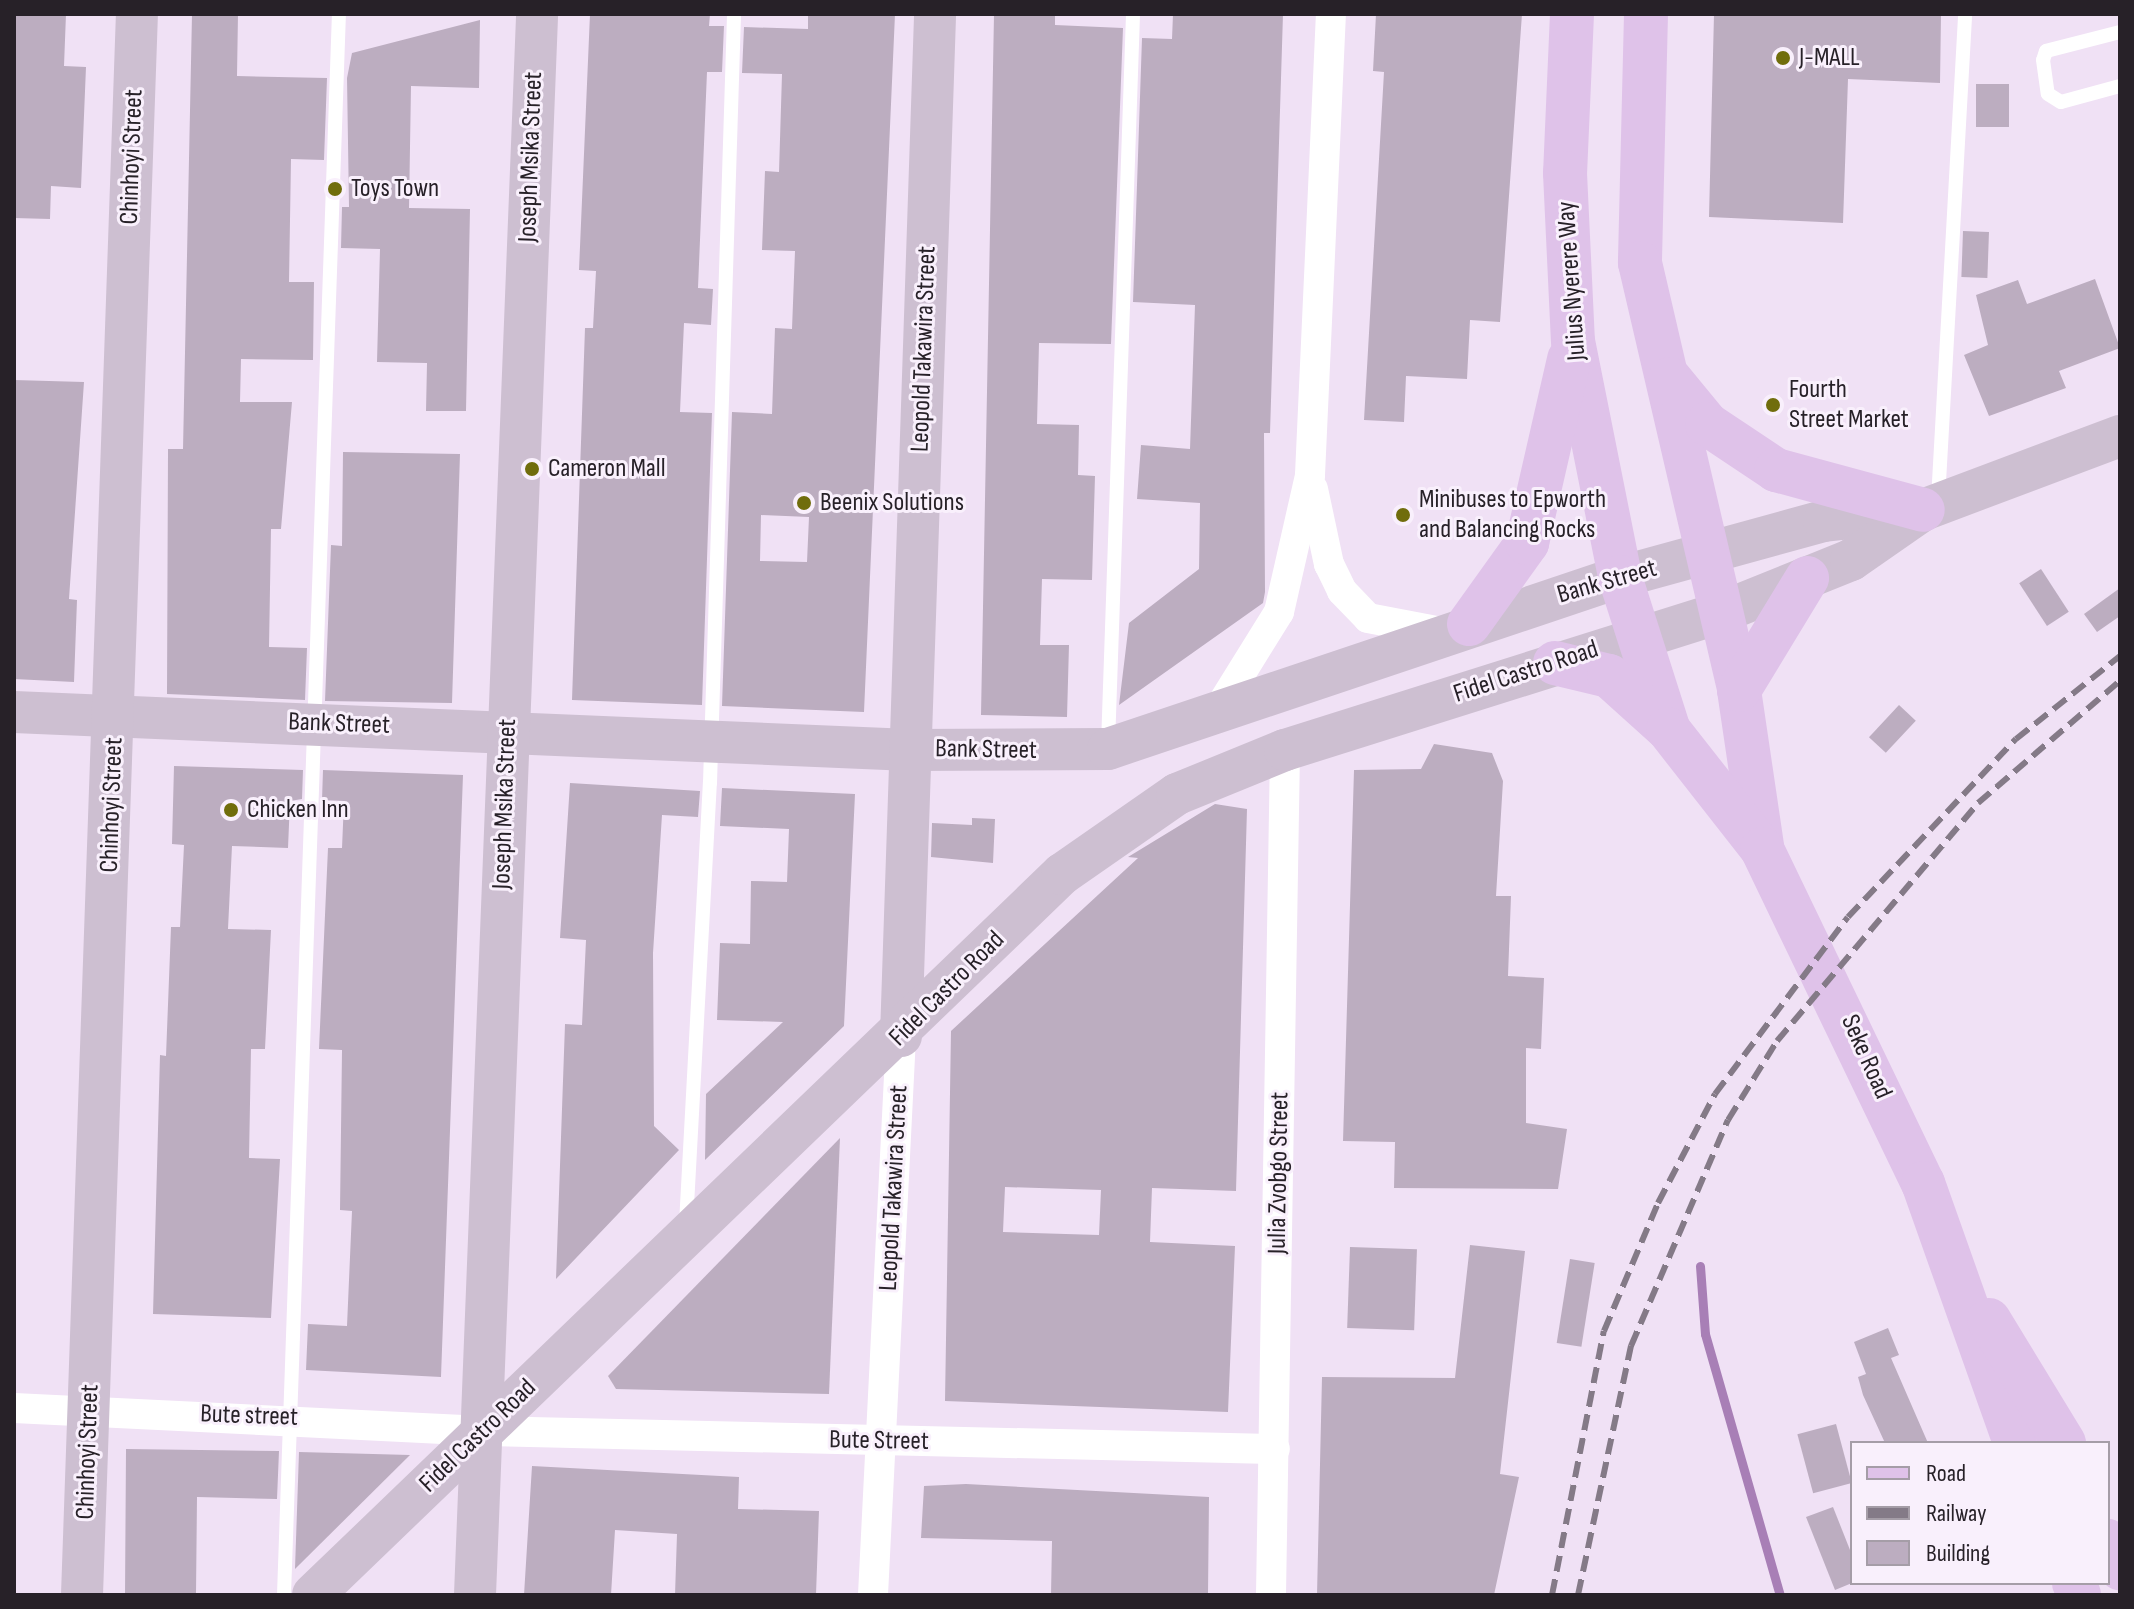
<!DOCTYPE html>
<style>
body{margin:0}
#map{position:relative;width:2134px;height:1609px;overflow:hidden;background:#f0e1f5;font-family:"Sofia Sans Condensed",sans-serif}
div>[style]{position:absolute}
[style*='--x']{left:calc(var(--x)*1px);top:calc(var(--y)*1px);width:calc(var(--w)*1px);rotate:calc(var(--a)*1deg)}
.stream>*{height:9px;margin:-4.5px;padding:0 4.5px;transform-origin:4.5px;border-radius:4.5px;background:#a87fb6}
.building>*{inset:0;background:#bcadc0;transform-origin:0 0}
.lane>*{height:14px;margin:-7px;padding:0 7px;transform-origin:7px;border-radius:7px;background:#fff}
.street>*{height:30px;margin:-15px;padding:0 15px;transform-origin:15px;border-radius:15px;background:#fff}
.secondary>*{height:42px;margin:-21px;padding:0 21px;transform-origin:21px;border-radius:21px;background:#cdbfd1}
.primary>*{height:44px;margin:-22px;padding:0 22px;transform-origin:22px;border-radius:22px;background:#dfc2e9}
.rail>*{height:6px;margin-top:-3px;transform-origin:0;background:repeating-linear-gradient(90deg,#847a87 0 16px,transparent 0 24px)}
.dots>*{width:22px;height:22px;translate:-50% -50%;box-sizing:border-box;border:4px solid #f9f0fc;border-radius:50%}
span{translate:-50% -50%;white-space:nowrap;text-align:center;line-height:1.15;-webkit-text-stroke:6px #f9f0fc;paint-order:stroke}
.poi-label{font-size:26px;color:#272128}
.left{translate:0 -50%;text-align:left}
.street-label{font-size:26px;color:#272128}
.frame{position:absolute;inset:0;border:16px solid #272128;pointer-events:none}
.legend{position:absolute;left:1850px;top:1441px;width:260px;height:144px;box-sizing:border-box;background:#f9f0fc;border:2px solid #a59da7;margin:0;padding:10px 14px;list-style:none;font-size:24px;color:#272128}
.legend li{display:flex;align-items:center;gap:16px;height:40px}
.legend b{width:40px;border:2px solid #a59da7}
</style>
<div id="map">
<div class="stream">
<div style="--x:1700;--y:1266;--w:68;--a:85.8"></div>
<div style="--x:1705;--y:1334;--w:272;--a:74"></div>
</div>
<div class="building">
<div style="clip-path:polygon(14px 14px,66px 14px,64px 66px,86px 67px,81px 188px,51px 186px,50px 219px,14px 218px)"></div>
<div style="clip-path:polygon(192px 14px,238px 14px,237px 76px,327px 78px,324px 160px,291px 159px,289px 282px,314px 282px,313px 360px,241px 359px,240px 402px,292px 402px,281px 529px,271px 529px,269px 647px,307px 648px,305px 700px,167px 694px,168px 449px,183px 449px)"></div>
<div style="clip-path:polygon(590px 14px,710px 14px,709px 26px,724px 26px,722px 72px,707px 72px,698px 288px,713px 289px,711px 325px,684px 323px,680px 412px,712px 413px,702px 705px,572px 700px,585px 328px,593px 328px,596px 271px,579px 270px)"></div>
<div style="clip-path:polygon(evenodd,808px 14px,895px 14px,864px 712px,722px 706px,732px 412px,772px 414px,775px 328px,792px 329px,795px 251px,762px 250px,765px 171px,779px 172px,782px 74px,742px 73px,744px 27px,808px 29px,808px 14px,761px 515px,809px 517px,807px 562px,760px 561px,761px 515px)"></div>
<div style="clip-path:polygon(994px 14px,1055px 14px,1055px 25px,1123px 28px,1111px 344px,1039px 343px,1037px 424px,1079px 425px,1078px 475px,1095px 476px,1092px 580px,1042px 579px,1040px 645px,1069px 645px,1067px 717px,981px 715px)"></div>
<div style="clip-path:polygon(1173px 14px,1283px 14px,1270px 433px,1264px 433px,1265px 592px,1263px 603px,1119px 705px,1129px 623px,1199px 569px,1200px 503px,1137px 499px,1141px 445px,1190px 449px,1195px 305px,1133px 302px,1142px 38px,1172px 39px)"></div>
<div style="clip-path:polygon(1376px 14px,1522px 14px,1500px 322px,1470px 320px,1467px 379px,1406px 376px,1404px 422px,1364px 420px,1384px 72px,1373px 71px)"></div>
<div style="clip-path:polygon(1714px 14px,1941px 14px,1940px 83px,1848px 79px,1843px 223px,1709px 217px)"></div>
<div style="clip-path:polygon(480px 20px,479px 88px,411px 86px,409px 208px,470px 209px,466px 411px,426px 411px,427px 363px,377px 362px,380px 249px,341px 248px,342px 207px,349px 207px,347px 78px,352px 53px)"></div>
<div style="left:1976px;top:84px;width:33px;height:43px"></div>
<div style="left:1963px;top:231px;width:26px;height:46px;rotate:2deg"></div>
<div style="clip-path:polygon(2095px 279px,2120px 348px,2059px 371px,2066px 388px,1989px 416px,1964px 355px,1988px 345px,1976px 295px,2018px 280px,2027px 304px)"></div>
<div style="clip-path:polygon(14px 380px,84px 382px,69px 599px,77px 600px,74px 682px,14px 679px)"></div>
<div style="clip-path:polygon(343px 452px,460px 454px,452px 703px,325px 701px,331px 545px,342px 546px)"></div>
<div style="left:2041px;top:569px;width:51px;height:26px;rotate:57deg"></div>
<div style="clip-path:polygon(2120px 588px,2120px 616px,2097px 632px,2084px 614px)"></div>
<div style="left:1899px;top:705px;width:23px;height:44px;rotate:43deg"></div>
<div style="clip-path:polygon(1434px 744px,1492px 753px,1503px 781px,1496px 896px,1511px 896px,1508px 976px,1544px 978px,1541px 1049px,1526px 1048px,1526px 1123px,1567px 1129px,1558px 1189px,1394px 1188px,1395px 1142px,1343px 1141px,1354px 770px,1421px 769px)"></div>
<div style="clip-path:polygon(174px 766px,303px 770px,302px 799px,290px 801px,288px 848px,232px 846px,228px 929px,271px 930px,265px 1049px,251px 1049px,249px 1158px,280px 1159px,271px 1318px,153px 1314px,160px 1055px,166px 1056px,171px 927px,180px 927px,184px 845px,172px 844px)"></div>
<div style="clip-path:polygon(323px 770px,463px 775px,441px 1377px,306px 1370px,308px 1324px,347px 1326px,352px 1211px,340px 1210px,342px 1050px,319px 1049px,328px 848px,342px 848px,344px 801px,322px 800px)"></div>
<div style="clip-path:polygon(570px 783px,700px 791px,698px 817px,662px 815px,653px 953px,654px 1126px,679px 1150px,556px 1279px,565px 1024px,582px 1025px,586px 940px,560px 938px)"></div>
<div style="clip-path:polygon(722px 788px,855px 794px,844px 1026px,705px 1160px,706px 1094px,783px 1022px,717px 1020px,720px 943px,750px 944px,751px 881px,787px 882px,789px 829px,720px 826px)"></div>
<div style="clip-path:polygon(evenodd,1215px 804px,1247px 809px,1236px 1191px,1152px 1188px,1150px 1242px,1235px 1246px,1228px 1412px,945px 1401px,951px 1031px,1138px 858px,1128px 857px,1215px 804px,1005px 1187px,1101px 1190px,1099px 1235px,1003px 1232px,1005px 1187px)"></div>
<div style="clip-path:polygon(972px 818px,995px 819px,993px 863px,931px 857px,932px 823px,972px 825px)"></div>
<div style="clip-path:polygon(840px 1138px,829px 1394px,616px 1389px,608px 1376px)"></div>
<div style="clip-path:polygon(1470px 1245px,1525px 1251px,1500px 1474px,1519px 1477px,1494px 1595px,1317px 1595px,1322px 1377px,1455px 1378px)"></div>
<div style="left:1350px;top:1247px;width:67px;height:81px;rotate:2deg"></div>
<div style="left:1570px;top:1259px;width:25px;height:85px;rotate:9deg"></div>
<div style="clip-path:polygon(1888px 1328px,1899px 1355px,1891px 1358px,1928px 1443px,1885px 1443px,1863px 1395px,1858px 1377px,1866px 1374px,1854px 1342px)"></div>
<div style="left:1836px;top:1424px;width:61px;height:40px;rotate:75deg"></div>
<div style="clip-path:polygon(126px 1449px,279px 1451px,277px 1499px,197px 1497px,196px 1595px,125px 1595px)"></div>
<div style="clip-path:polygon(299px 1452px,410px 1455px,295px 1569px)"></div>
<div style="clip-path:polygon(532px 1466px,739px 1477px,738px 1509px,819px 1511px,816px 1595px,675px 1595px,677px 1534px,615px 1530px,611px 1595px,524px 1595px)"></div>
<div style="clip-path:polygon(966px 1484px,1209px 1497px,1208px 1595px,1051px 1595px,1052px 1541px,921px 1538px,924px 1486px)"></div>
<div style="clip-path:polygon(1833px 1507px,1852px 1555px,1852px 1583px,1835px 1590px,1806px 1517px)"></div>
</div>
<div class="lane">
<div style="--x:2120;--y:32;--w:76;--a:165.6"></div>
<div style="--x:2046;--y:51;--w:9;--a:108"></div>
<div style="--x:2043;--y:60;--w:34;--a:82"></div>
<div style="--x:2048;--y:94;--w:15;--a:32"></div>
<div style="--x:2061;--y:102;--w:61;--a:-15.2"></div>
<div style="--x:1938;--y:500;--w:487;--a:-86.8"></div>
<div style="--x:1108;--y:745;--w:731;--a:-88.04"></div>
<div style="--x:686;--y:1224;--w:442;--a:-86.9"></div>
<div style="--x:710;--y:783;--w:769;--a:-88.21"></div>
<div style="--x:284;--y:1595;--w:1582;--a:-88.01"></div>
</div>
<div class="street">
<div style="--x:1313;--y:489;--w:77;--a:78"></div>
<div style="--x:1329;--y:564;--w:30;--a:64"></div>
<div style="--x:1342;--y:591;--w:37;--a:46"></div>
<div style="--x:1368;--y:618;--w:75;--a:10.7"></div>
<div style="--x:1220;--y:707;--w:112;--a:-58.2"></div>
<div style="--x:1279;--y:612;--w:140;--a:-77.2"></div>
<div style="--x:1310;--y:475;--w:461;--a:-87.4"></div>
<div style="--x:14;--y:1408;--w:470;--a:2.8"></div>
<div style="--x:483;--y:1431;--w:792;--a:1.3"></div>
<div style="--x:873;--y:1595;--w:560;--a:-87.13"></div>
<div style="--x:1271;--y:1595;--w:845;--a:-89.05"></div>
</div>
<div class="secondary">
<div style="--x:14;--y:712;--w:897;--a:2.43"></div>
<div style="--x:910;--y:750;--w:198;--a:-0.3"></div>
<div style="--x:1108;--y:749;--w:540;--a:-18.57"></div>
<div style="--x:1620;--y:577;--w:212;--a:-15.4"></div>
<div style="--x:1824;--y:521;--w:100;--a:-6.3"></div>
<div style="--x:1923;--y:510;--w:210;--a:-20.6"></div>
<div style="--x:901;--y:1036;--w:1023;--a:-88.09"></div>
<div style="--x:82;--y:1595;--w:1582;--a:-88.01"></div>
<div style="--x:313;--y:1595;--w:1040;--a:-43.91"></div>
<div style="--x:1062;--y:874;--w:140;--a:-34.8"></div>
<div style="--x:1177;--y:794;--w:117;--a:-22.2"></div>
<div style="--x:1285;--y:750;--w:458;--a:-17.5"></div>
<div style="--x:1722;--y:612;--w:139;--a:-22"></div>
<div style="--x:1851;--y:560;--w:88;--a:-34.8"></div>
<div style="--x:475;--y:1595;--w:1582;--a:-87.75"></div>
</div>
<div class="primary">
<div style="--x:1572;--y:14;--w:159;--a:92.5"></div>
<div style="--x:1565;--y:173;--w:168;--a:87.3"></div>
<div style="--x:1573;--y:341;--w:241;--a:78.7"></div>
<div style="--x:1620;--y:577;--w:157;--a:72.3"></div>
<div style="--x:1646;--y:14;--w:249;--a:91.4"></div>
<div style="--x:1640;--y:263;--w:438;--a:76.9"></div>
<div style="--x:1739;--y:690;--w:158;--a:81.6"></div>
<div style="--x:1670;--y:379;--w:58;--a:50.6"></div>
<div style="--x:1707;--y:424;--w:83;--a:33.7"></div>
<div style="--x:1776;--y:470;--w:152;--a:15.2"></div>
<div style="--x:1469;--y:624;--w:100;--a:-54.4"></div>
<div style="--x:1527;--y:543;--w:189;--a:-77.1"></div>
<div style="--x:1555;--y:663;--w:56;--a:13.5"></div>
<div style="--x:1609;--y:676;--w:79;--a:41.9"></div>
<div style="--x:1668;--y:729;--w:152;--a:51.9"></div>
<div style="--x:1762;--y:849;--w:371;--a:64.3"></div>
<div style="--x:1923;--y:1183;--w:276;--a:70.5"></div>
<div style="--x:1739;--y:690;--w:131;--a:-58.7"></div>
<div style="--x:1989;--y:1320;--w:144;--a:58.6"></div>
<div style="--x:2108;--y:1541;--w:30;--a:66"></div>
<div style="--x:2074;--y:1583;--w:13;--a:67"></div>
</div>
<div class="rail">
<div style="--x:1552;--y:1595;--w:269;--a:-78.9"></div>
<div style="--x:1604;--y:1331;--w:139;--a:-67.1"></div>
<div style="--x:1658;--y:1203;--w:123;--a:-62.4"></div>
<div style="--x:1715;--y:1094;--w:221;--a:-53.1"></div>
<div style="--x:1848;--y:917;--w:245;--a:-46.7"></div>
<div style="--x:2016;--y:739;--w:133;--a:-38.6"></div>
<div style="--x:1578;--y:1595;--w:255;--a:-78"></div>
<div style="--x:1631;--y:1346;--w:246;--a:-66.8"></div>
<div style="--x:1728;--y:1120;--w:93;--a:-58.2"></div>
<div style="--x:1777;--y:1041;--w:312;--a:-49.8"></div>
<div style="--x:1978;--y:803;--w:187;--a:-40.7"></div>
</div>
<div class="dots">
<div style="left:1783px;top:58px;background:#706d0c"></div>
<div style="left:335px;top:189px;background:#706d0c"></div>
<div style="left:1773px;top:405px;background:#706d0c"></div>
<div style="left:532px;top:469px;background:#706d0c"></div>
<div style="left:804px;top:503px;background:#706d0c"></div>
<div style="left:1403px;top:515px;background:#706d0c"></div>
<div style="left:231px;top:810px;background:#706d0c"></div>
</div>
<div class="poi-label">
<span class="left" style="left:1799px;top:58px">J-MALL</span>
<span class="left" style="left:351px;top:189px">Toys Town</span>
<span class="left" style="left:1789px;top:405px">Fourth<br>Street Market</span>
<span class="left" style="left:548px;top:469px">Cameron Mall</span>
<span class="left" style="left:1419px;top:515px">Minibuses to Epworth<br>and Balancing Rocks</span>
<span class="left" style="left:820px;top:503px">Beenix Solutions</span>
<span class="left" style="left:247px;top:810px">Chicken Inn</span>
</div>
<div class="street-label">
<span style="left:132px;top:157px;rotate:-88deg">Chinhoyi Street</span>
<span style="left:531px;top:157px;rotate:-88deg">Joseph Msika Street</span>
<span style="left:1572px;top:281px;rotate:-94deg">Julius Nyerere Way</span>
<span style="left:924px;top:349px;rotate:-88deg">Leopold Takawira Street</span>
<span style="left:1607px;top:582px;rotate:-16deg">Bank Street</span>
<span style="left:1526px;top:672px;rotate:-18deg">Fidel Castro Road</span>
<span style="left:339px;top:724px;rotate:2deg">Bank Street</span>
<span style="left:986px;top:750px;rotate:1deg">Bank Street</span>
<span style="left:505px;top:804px;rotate:-88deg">Joseph Msika Street</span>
<span style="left:112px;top:805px;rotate:-88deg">Chinhoyi Street</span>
<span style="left:947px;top:989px;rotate:-45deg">Fidel Castro Road</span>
<span style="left:1866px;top:1057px;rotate:66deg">Seke Road</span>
<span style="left:1279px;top:1173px;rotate:-89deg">Julia Zvobgo Street</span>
<span style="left:894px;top:1188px;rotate:-87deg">Leopold Takawira Street</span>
<span style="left:249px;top:1416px;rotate:2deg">Bute street</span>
<span style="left:478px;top:1436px;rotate:-44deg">Fidel Castro Road</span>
<span style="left:879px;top:1441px;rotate:1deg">Bute Street</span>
<span style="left:88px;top:1452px;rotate:-88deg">Chinhoyi Street</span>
</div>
<div class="frame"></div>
<ul class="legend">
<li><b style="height:10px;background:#dfc2e9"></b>Road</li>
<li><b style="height:10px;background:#847a87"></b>Railway</li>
<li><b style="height:22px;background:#bcadc0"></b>Building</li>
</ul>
</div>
